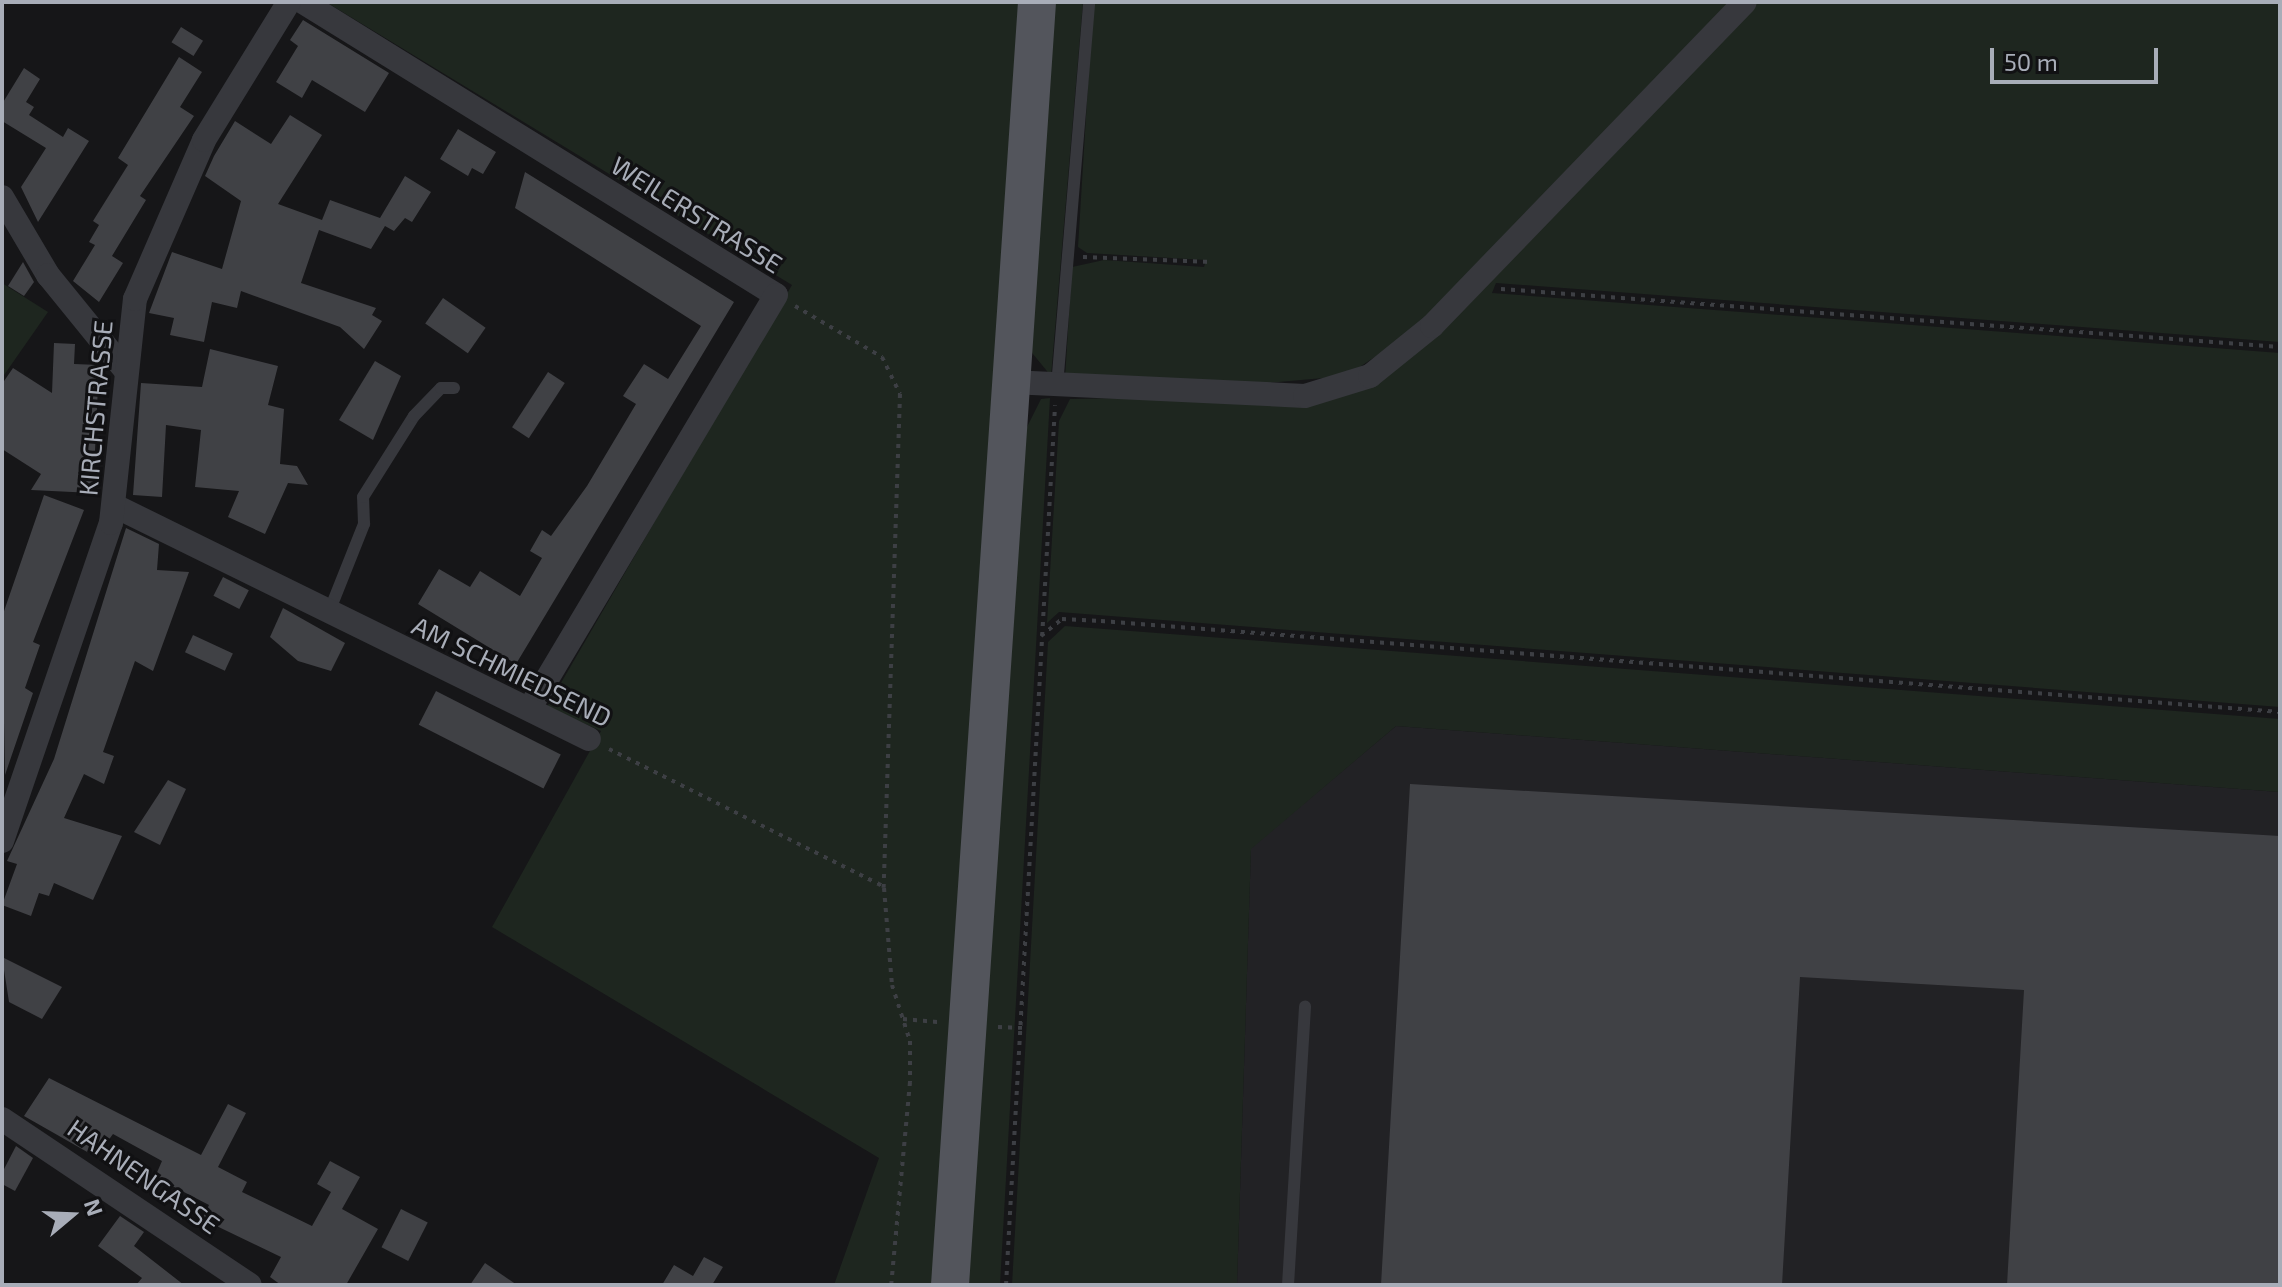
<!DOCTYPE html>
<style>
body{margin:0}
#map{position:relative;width:2282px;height:1287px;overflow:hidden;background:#161618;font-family:"Exo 2",sans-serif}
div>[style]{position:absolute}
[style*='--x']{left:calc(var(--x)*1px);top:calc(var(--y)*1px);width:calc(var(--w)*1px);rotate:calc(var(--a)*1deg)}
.built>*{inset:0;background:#222225}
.green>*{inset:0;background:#1e261f}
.building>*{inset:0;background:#404145;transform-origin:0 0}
.path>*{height:4px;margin-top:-2px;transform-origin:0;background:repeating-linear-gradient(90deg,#3d3f44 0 4px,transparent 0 10px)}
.lane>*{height:12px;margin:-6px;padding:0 6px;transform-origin:6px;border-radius:6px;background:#37383d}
.street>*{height:24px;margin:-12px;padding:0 12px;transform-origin:12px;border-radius:12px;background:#37383d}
.primary>*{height:38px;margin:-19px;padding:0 19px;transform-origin:19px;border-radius:19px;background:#53555c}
span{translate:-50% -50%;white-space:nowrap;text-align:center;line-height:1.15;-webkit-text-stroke:6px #111113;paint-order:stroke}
.street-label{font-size:26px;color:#a8adb8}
.frame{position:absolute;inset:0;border:4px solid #a8adb8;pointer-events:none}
.north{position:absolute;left:32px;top:1175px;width:80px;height:80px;-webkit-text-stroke:6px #111113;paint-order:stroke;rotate:71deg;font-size:22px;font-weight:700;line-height:32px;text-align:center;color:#a8adb8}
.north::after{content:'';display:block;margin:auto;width:28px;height:36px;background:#a8adb8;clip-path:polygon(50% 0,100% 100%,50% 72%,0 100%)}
.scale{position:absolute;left:1990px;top:48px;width:168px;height:36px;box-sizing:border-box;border:4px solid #a8adb8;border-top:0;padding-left:10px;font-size:24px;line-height:28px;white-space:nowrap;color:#a8adb8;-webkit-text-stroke:6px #111113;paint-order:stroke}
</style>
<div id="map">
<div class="built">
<div style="clip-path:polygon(1396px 726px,2280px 792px,2280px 1285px,1237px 1285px,1251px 848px)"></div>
</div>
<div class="green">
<div style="clip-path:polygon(326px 2px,1021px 2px,935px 1285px,834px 1285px,879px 1158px,492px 927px,601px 731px,547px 707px,792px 285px)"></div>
<div style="clip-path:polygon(1050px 2px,1083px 2px,1051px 376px,1028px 348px)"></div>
<div style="clip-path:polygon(1093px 2px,1733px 2px,1411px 333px,1346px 376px,1245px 385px,1065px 378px,1072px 267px,1104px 260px,1204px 267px,1206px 260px,1087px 253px,1078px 247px)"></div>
<div style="clip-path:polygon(1757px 2px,2280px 2px,2280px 342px,1496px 283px,1492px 293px,2280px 353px,2280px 707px,1059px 612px,1047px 623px,1059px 421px,1070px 399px,1352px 394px)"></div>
<div style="clip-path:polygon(2px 283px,48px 312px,2px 378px)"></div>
<div style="clip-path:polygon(1050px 398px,1000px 1285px,961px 1285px,1026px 429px,1041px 399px)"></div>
<div style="clip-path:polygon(1065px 626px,2280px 719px,2280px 792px,1396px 726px,1251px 849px,1237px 1285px,1012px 1285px,1048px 642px)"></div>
</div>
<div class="building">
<div style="clip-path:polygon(303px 20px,389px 73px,365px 112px,312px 80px,302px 98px,276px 82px,298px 46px,290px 40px)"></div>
<div style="left:181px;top:27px;width:26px;height:18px;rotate:32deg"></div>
<div style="clip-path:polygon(179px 57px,202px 72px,180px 107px,194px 116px,140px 196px,146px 200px,112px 256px,123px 263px,99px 302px,73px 281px,95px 245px,89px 242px,99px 225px,93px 221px,128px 165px,118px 158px)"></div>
<div style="clip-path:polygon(24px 68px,40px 79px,26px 102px,34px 107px,29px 115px,63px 137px,68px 128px,89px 141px,38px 222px,21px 187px,46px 148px,2px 121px,2px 104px)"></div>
<div style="clip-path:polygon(290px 115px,322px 135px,278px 204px,322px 220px,330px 200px,380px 218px,405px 176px,431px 192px,412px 222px,405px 218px,394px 231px,385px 226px,371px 249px,319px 230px,301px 283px,376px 308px,372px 315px,382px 321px,364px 349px,340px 327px,241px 291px,237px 308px,212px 302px,204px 342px,170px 335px,174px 318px,149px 313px,172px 252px,222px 269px,241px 201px,205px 176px,214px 156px,235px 121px,271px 144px)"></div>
<div style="clip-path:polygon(458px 129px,496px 152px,483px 174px,472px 168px,468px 176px,440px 159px)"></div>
<div style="clip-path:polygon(525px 172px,734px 302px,516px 664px,418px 604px,439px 569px,470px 587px,480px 571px,520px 596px,542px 558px,530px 551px,542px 530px,551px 536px,587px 486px,636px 404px,623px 396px,644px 364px,668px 379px,701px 326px,515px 208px)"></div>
<div style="clip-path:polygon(23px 262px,34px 282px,24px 296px,8px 286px)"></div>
<div style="left:443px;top:298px;width:52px;height:31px;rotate:35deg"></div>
<div style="clip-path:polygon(54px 343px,75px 344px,74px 364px,99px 365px,93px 493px,31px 490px,41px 474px,2px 449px,2px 384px,13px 368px,52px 393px)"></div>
<div style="clip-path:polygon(210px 349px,278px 366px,268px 405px,284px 409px,280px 464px,297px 466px,308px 485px,288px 483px,265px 534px,228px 517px,239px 491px,195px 487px,201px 430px,166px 425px,162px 497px,133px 495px,141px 383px,202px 387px)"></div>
<div style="clip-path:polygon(375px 361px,401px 376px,373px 440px,339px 420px)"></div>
<div style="left:548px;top:372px;width:20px;height:66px;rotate:33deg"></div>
<div style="clip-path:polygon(44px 495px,84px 510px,33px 642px,40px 645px,25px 688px,33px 693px,5px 775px,2px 617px)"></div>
<div style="clip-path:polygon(126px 528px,159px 544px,157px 570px,189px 572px,153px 671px,135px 661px,103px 752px,114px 756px,104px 784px,84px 774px,64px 818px,122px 836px,93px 900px,54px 883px,49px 896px,39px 893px,31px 916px,2px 905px,17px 864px,7px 861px,54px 759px)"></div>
<div style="left:223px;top:577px;width:29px;height:21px;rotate:27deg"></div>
<div style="clip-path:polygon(283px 608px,345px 643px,331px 671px,298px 661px,270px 637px)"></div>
<div style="left:193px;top:635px;width:44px;height:19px;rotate:25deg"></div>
<div style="left:436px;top:691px;width:140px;height:38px;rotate:27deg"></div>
<div style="clip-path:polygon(168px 780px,186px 789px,160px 845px,134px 832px)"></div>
<div style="clip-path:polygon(1410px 784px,2280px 836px,2280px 1285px,2007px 1285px,2024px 990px,1800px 977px,1782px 1285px,1381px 1285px)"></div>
<div style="clip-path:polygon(2px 957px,62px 987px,42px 1019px,9px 1002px)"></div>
<div style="clip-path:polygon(49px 1078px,201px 1155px,228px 1104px,246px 1113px,218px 1167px,247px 1182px,242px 1192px,312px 1226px,331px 1192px,317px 1184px,330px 1161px,360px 1177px,342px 1209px,378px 1229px,346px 1285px,281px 1285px,270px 1277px,281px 1257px,202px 1219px,209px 1205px,155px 1177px,162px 1161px,113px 1134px,96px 1157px,24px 1116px)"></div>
<div style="clip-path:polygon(16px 1146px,33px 1158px,15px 1191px,2px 1184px,2px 1173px)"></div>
<div style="left:401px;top:1209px;width:30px;height:43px;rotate:27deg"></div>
<div style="clip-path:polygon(120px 1216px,144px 1232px,134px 1246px,184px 1285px,136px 1285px,142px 1278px,98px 1246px)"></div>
<div style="clip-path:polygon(704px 1257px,723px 1267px,712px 1285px,662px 1285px,674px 1265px,693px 1276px)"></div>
<div style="clip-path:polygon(485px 1263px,517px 1285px,470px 1285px)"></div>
</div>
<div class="path">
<div style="--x:1083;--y:257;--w:129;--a:2.2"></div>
<div style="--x:1501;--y:289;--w:781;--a:4.26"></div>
<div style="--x:795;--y:306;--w:101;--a:30.4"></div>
<div style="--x:882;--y:357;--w:41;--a:64.1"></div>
<div style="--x:900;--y:394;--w:494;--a:91.9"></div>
<div style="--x:884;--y:888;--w:97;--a:85.3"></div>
<div style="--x:892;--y:985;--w:59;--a:72.2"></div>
<div style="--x:910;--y:1041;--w:41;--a:90"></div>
<div style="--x:910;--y:1082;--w:204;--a:95.3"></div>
<div style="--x:1041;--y:636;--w:27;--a:-39"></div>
<div style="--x:1062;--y:619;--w:39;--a:3"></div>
<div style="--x:1101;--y:621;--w:1183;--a:4.41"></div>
<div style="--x:609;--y:749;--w:308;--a:26.6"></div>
<div style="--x:903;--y:1019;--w:37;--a:5"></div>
<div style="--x:998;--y:1027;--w:25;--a:2"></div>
<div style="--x:1006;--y:1285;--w:881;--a:-86.81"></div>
</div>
<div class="lane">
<div style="--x:1057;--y:386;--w:385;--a:-85.2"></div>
<div style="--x:329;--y:612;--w:95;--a:-68.3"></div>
<div style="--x:364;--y:524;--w:27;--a:-92"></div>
<div style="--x:363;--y:497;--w:96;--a:-57.8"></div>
<div style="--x:414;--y:416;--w:39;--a:-46"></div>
<div style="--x:441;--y:388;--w:13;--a:0"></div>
<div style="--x:1288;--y:1285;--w:279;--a:-86.5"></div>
</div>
<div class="street">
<div style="--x:303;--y:2;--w:556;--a:31.78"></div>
<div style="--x:776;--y:295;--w:481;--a:120.8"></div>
<div style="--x:2;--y:197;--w:91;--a:59.5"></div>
<div style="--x:48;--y:275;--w:124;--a:50.9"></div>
<div style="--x:1010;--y:382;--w:295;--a:2.7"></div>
<div style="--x:1305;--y:396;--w:68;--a:-17.1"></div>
<div style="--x:1370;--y:376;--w:80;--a:-38.9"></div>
<div style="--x:1432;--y:326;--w:450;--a:-46"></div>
<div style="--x:115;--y:506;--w:528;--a:26.18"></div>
<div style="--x:2;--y:841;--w:336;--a:-71.1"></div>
<div style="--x:111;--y:523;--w:225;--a:-83.9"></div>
<div style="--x:135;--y:299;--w:173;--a:-66.5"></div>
<div style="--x:204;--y:140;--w:162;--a:-58.4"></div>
<div style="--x:2;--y:1119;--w:298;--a:33.8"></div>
</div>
<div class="primary">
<div style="--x:950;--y:1285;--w:1286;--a:-86.12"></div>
</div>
<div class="street-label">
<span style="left:697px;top:214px;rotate:32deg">WEILERSTRASSE</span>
<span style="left:95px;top:408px;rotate:-85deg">KIRCHSTRASSE</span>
<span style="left:512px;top:671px;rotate:26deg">AM SCHMIEDSEND</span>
<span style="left:144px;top:1176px;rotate:35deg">HAHNENGASSE</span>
</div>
<div class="frame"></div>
<div class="north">N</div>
<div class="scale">50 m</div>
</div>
